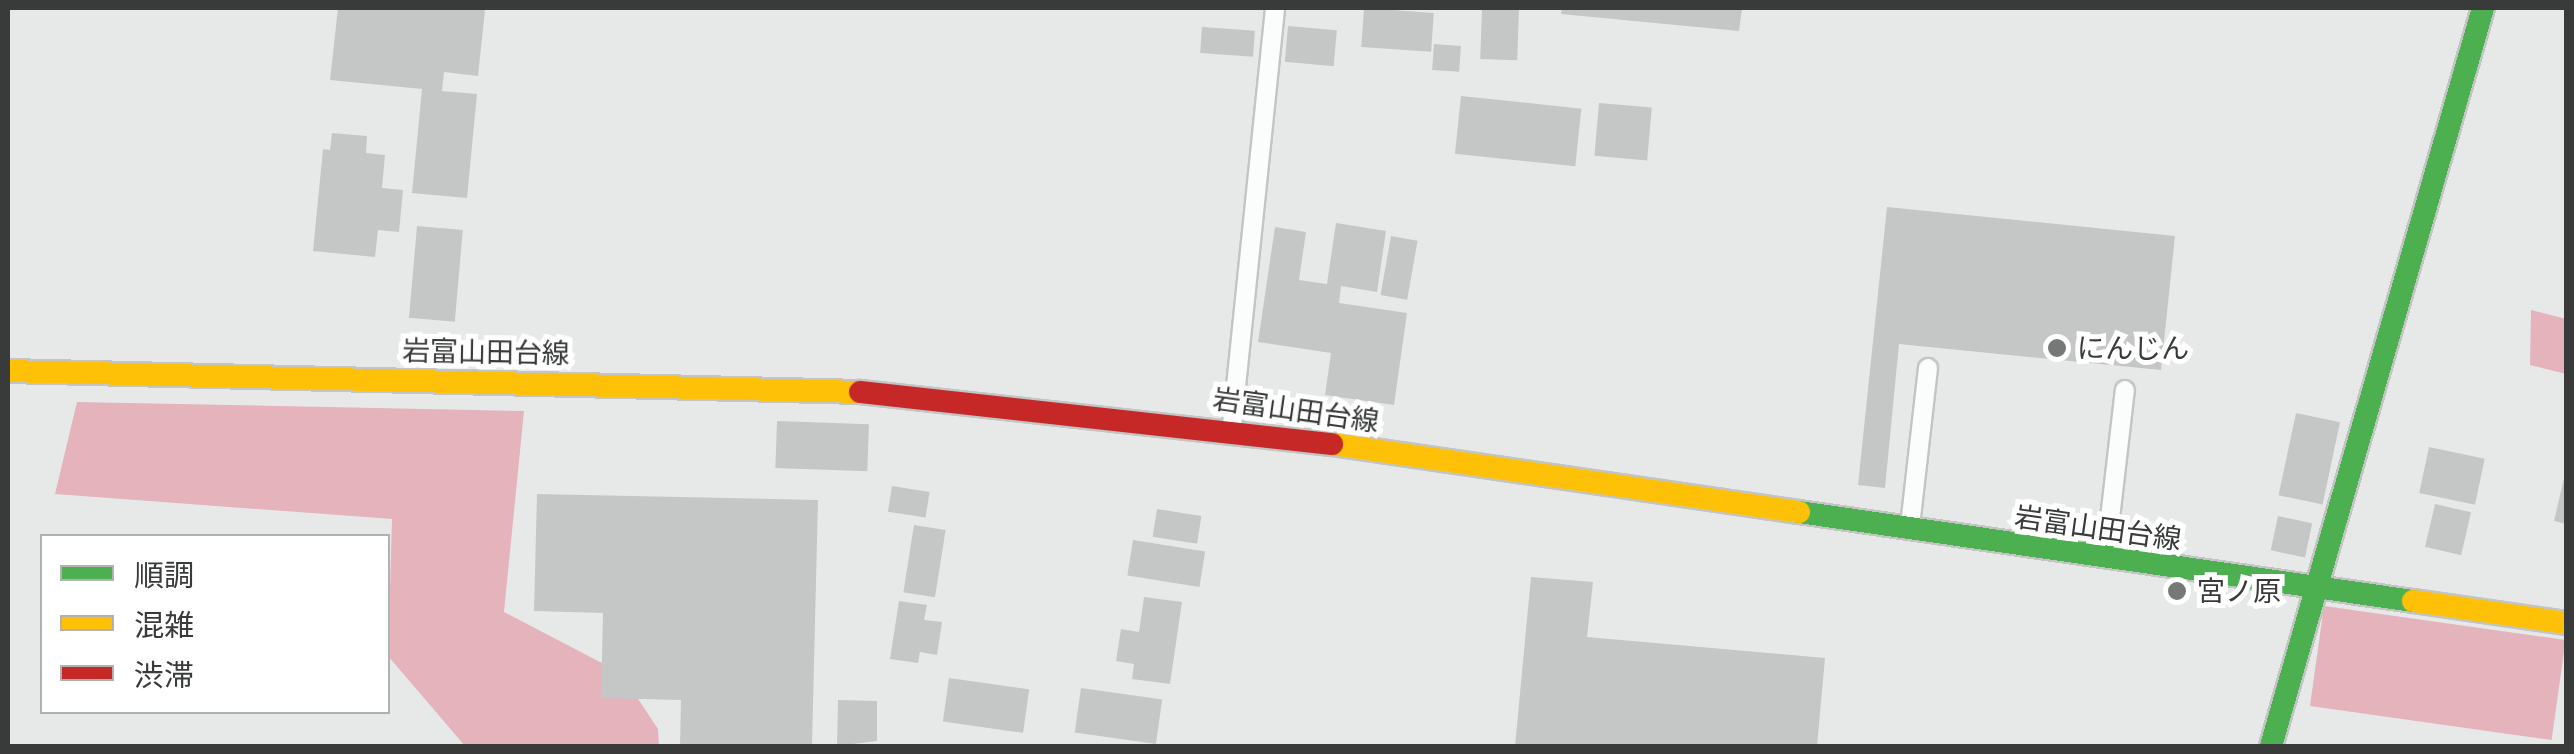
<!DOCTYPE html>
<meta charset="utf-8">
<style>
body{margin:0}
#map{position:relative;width:2574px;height:754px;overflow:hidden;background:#e7e9e9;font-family:"IBM Plex Sans","Noto Sans JP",sans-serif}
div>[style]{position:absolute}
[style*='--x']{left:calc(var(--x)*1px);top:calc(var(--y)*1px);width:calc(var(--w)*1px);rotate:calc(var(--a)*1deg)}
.forest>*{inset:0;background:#e4b3bc;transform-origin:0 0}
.building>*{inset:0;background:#c5c7c7;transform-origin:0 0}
.roads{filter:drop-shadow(2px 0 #c3c5c5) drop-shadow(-2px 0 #c3c5c5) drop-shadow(0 2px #c3c5c5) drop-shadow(0 -2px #c3c5c5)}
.lane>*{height:18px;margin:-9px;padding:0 9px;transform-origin:9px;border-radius:9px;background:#fbfcfc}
.fast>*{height:22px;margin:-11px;padding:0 11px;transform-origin:11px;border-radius:11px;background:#4caf50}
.slow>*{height:22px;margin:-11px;padding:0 11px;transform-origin:11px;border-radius:11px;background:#ffc107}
.jam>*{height:22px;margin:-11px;padding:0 11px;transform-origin:11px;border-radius:11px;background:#c62828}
.dots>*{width:28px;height:28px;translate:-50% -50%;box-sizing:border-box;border:5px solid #fff;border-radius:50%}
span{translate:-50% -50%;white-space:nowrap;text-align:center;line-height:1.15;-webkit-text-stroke:10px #fff;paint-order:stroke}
.poi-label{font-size:28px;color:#393b3b}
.left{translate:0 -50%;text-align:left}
.street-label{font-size:28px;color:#393b3b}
.frame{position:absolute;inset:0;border:10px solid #393b3b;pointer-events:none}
.legend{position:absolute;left:40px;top:534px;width:350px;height:180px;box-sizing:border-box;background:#fff;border:2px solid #b0b1b1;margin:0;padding:12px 18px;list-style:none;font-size:30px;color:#393b3b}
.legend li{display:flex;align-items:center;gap:20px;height:50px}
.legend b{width:50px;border:2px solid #b0b1b1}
</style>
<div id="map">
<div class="forest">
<div style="clip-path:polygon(2531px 310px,2566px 319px,2566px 374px,2530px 365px)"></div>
<div style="clip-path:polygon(77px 402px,524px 411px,504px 612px,621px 673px,658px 729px,659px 746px,465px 746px,388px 656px,392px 519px,55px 494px)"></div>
<div style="left:2324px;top:606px;width:244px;height:101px;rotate:8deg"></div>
</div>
<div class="building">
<div style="clip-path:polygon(338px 8px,485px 10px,478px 76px,444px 72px,442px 91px,477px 94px,467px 198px,412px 193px,422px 89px,330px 80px)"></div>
<div style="left:1364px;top:8px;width:70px;height:39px;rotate:4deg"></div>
<div style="left:1482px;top:8px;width:37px;height:51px;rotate:2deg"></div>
<div style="clip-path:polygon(1562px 8px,1742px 8px,1739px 31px,1561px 14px)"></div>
<div style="left:1288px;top:26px;width:49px;height:36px;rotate:5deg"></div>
<div style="left:1202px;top:27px;width:53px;height:26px;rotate:4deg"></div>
<div style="left:1434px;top:44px;width:27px;height:26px;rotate:4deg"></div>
<div style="left:1461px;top:96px;width:121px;height:58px;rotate:6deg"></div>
<div style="left:1599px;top:103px;width:53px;height:53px;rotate:5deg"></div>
<div style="clip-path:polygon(332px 133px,367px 136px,366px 153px,385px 155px,382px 188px,403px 190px,399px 232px,378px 230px,375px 257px,313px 251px,323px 149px,330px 150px)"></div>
<div style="clip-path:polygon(1887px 207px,2175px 236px,2161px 370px,1899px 344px,1885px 488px,1858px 485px)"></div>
<div style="clip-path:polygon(1336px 223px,1386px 231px,1377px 292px,1341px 286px,1339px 303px,1407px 313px,1394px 405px,1325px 395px,1331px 353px,1258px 342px,1275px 227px,1306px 232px,1299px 280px,1327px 284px)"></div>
<div style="left:417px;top:226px;width:46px;height:92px;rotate:5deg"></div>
<div style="left:1391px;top:236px;width:27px;height:60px;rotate:10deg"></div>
<div style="left:2296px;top:413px;width:45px;height:84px;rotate:12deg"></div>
<div style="left:777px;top:421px;width:92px;height:47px;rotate:2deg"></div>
<div style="left:2429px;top:447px;width:57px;height:47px;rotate:12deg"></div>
<div style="clip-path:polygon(2565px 474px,2566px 474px,2566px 524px,2554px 521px)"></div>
<div style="left:892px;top:486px;width:38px;height:26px;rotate:9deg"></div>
<div style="clip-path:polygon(537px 494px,818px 500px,812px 746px,680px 746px,681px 700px,601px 698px,603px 613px,534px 611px)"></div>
<div style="left:2435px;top:504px;width:37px;height:44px;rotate:13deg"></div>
<div style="left:1157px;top:509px;width:45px;height:28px;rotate:9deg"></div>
<div style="left:2278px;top:516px;width:35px;height:35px;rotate:12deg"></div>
<div style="left:914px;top:525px;width:32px;height:68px;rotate:9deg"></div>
<div style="left:1133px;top:540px;width:73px;height:36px;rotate:9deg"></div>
<div style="clip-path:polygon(1531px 577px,1593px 582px,1587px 637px,1825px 658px,1817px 746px,1515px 746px)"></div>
<div style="clip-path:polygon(1144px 597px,1182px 602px,1170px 684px,1132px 679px,1134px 664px,1116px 661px,1121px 629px,1139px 632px)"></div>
<div style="clip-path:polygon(899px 601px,927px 605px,924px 620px,942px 622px,937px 655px,920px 652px,918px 663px,890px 659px)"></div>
<div style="left:949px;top:678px;width:81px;height:44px;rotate:8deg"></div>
<div style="left:1081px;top:688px;width:82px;height:45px;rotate:8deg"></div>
<div style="clip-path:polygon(838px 700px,877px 701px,877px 741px,837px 746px)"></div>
</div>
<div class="roads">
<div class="lane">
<div style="--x:1232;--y:425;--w:419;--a:-84.1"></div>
<div style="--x:1910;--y:526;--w:159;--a:-83.5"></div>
<div style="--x:2106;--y:553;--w:164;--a:-83.4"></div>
</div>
<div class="fast">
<div style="--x:1799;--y:512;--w:620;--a:8.25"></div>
<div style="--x:2271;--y:746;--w:768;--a:-73.97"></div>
</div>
<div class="slow">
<div style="--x:8;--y:371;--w:852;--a:1.41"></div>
<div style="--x:1332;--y:444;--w:472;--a:8.3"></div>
<div style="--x:2413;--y:601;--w:155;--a:8.2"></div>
</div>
<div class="jam">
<div style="--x:860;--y:392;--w:475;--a:6.3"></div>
</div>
</div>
<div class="dots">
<div style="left:2057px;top:348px;background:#767878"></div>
<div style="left:2177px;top:591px;background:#767878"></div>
</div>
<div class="poi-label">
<span class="left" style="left:2077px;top:348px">にんじん</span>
<span class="left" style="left:2197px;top:591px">宮ノ原</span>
</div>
<div class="street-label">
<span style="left:486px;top:352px;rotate:1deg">岩富山田台線</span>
<span style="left:1296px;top:410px;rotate:8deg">岩富山田台線</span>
<span style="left:2098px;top:528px;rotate:8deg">岩富山田台線</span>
</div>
<div class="frame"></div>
<ul class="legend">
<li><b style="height:12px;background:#4caf50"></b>順調</li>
<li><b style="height:12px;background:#ffc107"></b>混雑</li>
<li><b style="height:12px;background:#c62828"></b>渋滞</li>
</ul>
</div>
